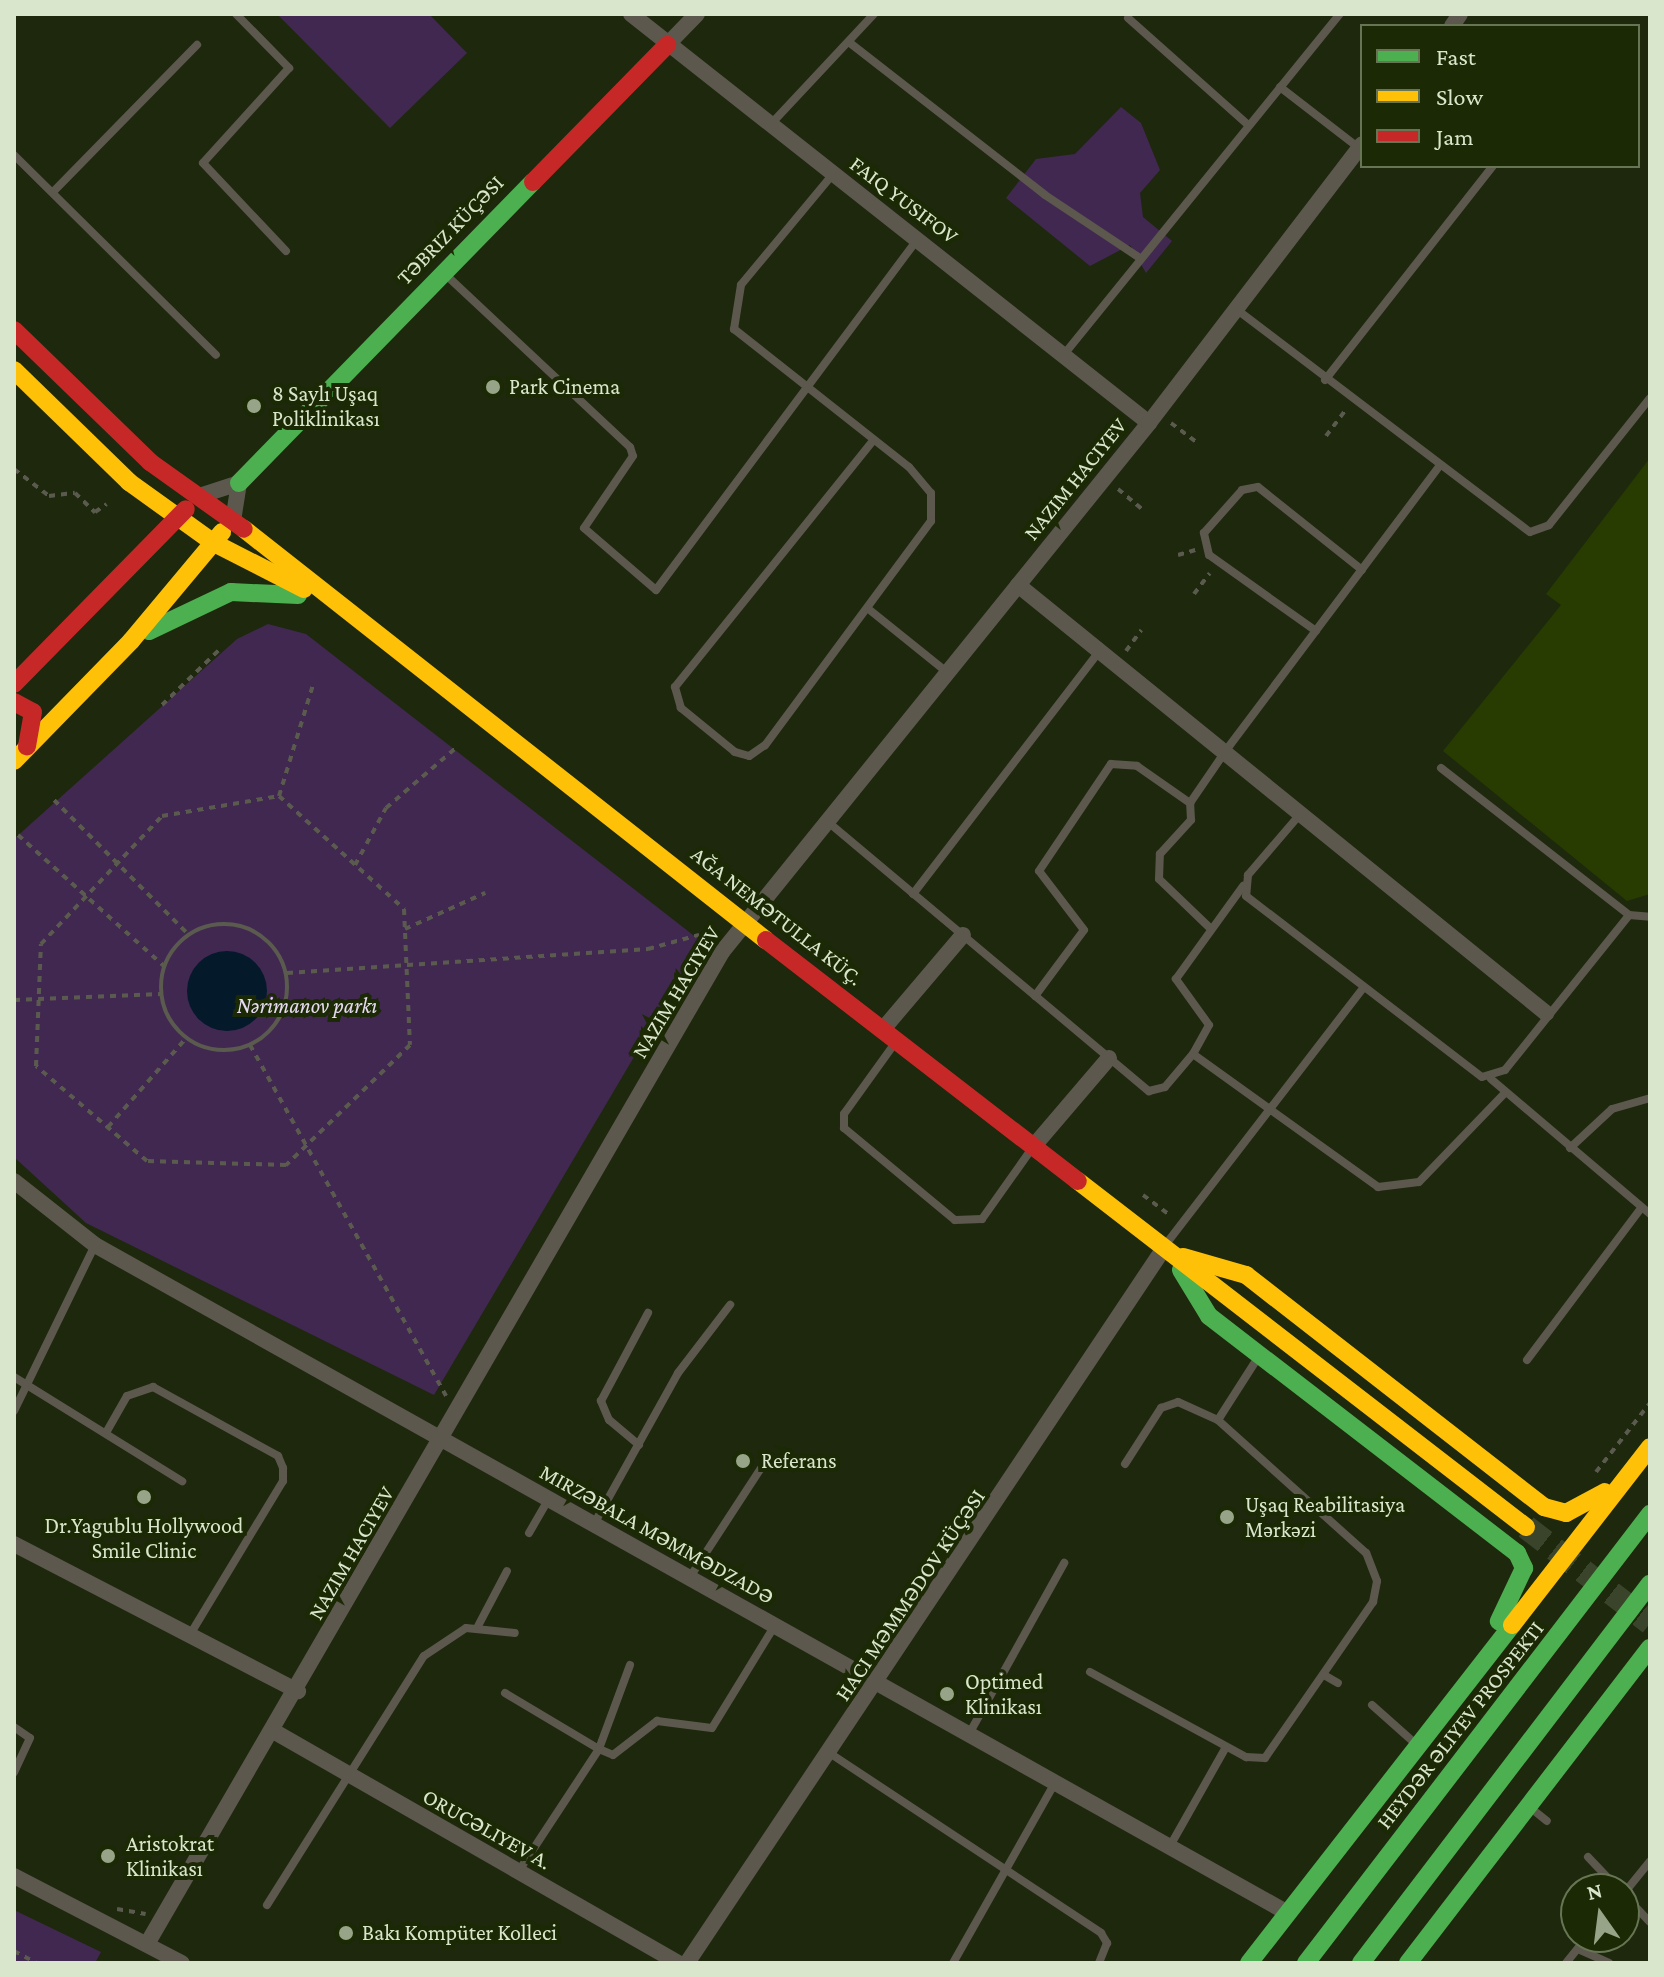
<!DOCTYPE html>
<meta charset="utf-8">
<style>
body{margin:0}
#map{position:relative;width:1664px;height:1977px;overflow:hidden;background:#1e280d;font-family:"Crimson Pro",serif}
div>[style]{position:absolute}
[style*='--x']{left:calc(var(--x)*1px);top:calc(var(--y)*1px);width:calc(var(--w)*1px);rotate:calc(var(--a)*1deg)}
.built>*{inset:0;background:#283c02}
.green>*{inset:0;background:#412851}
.water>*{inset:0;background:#04192a}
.round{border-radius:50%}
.secondary-tunnel>*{height:24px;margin-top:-12px;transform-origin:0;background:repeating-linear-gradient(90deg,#3a442a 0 24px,transparent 0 36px)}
.path>*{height:4px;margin-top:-2px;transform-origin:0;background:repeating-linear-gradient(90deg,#5a5b4e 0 6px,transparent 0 12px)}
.path>.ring{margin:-2px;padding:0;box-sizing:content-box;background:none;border:4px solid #5a5b4e;border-radius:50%}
.lane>*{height:8px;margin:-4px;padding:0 4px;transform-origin:4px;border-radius:4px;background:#5c584e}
.street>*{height:16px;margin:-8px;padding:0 8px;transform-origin:8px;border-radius:8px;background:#5c584e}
.fast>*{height:18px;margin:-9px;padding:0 9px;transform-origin:9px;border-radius:9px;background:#4caf50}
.slow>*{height:18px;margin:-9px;padding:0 9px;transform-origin:9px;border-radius:9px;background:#ffc107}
.jam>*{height:18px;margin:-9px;padding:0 9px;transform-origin:9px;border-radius:9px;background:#c62828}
.dots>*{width:22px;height:22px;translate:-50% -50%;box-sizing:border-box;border:4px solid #1b2904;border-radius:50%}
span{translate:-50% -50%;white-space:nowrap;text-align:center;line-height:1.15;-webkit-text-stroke:8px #1b2904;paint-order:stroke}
.street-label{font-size:22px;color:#d9e6cb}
.poi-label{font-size:22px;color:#d9e6cb}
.left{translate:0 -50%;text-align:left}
.park-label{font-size:22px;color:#e6dbf1;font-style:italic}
.frame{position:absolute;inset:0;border:16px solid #d9e6cb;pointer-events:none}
.legend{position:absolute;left:1360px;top:24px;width:280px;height:144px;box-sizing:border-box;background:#1b2904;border:2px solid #677554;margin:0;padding:10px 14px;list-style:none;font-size:24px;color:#d9e6cb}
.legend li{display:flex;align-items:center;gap:16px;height:40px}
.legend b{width:40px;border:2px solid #677554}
.north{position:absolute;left:1560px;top:1873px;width:80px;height:80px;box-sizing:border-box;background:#1b2904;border:2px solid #677554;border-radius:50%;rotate:346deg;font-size:22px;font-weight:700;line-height:32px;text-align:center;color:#d9e6cb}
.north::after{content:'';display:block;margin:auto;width:28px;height:36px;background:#98a488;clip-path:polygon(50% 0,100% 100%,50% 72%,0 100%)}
</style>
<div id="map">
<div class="built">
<div style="clip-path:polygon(1650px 458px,1650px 894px,1627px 901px,1443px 751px,1561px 605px,1546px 594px)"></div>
</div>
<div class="green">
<div style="clip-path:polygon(429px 14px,467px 53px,390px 128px,278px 15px)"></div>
<div style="clip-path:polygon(1121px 107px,1141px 123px,1160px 170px,1140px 193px,1143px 217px,1172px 241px,1146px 273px,1130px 245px,1090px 266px,1006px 198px,1036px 159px,1075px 154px)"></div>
<div style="clip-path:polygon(268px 624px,306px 634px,702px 942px,434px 1395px,86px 1223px,14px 1157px,14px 839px,237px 639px)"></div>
<div style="clip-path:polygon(14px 1910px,101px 1952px,95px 1963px,14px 1963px)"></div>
</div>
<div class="water">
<div class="round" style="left:187px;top:951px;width:80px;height:80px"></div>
</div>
<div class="secondary-tunnel">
<div style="--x:1526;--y:1527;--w:157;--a:37.7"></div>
</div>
<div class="path">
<div style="--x:1171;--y:423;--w:34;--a:37"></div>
<div style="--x:1326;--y:436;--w:34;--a:-53"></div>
<div style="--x:14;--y:469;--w:44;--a:37.6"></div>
<div style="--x:49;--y:496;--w:26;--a:-7"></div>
<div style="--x:75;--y:493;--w:28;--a:44"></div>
<div style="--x:95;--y:512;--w:14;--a:-34"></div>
<div style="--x:1118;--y:489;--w:34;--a:40"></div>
<div style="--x:1178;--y:555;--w:18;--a:-16"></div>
<div style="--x:1194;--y:594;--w:26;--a:-53"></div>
<div style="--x:1126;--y:651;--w:26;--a:-54"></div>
<div style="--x:162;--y:705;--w:83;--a:-44"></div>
<div style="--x:279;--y:796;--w:169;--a:42.1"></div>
<div style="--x:404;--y:909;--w:136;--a:87.5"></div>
<div style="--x:410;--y:1045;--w:173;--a:135.9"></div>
<div style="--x:286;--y:1165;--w:139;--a:-178.4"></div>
<div style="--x:147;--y:1161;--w:146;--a:-139.4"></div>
<div style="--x:36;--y:1066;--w:122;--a:-87.7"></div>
<div style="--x:41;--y:944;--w:176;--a:-46.6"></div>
<div style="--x:162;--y:816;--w:119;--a:-9.7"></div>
<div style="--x:279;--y:796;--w:116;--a:-73"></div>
<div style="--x:54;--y:800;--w:190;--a:45"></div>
<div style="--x:18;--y:835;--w:196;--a:41.9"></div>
<div style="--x:355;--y:865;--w:65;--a:-61.5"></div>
<div style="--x:386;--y:808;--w:94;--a:-40.7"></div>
<div class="ring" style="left:161px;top:924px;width:122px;height:122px"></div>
<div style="--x:405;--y:929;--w:88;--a:-24.2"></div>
<div style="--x:287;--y:973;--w:362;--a:-3.8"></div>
<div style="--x:648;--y:949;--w:53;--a:-15.4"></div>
<div style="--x:14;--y:1000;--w:147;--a:-2.3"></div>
<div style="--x:250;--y:1045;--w:402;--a:60.8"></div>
<div style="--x:108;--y:1127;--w:120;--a:-48.7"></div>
<div style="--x:1143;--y:1195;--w:34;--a:37"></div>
<div style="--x:1596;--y:1472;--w:88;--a:-52"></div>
<div style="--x:117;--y:1909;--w:29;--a:10"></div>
<div style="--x:14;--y:1951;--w:26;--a:28"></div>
</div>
<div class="lane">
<div style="--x:236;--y:14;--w:76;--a:45.5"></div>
<div style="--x:289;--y:68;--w:128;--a:132.2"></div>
<div style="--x:203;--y:163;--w:121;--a:46.7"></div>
<div style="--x:1128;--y:18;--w:161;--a:41.7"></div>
<div style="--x:850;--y:43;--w:247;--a:37.9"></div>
<div style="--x:1045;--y:195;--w:114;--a:33.6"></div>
<div style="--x:1280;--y:87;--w:100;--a:37.7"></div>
<div style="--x:771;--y:124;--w:151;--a:-46.9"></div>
<div style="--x:14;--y:155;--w:284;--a:44.7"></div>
<div style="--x:833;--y:174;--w:144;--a:129.7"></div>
<div style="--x:741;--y:285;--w:45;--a:99"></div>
<div style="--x:734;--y:329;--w:223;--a:38.3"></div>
<div style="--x:909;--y:467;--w:34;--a:50"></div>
<div style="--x:931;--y:493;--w:28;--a:90"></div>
<div style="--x:931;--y:521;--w:279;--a:126.5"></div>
<div style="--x:765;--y:745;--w:19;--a:145"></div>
<div style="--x:749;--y:756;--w:15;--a:-164"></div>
<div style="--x:735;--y:752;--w:70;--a:-140.8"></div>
<div style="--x:681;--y:708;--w:22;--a:-106"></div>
<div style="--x:675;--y:687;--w:313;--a:-51.2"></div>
<div style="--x:53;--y:192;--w:206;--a:-45.6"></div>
<div style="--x:446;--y:275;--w:252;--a:43.1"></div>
<div style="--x:630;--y:447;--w:9;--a:72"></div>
<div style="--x:633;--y:456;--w:87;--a:124.2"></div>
<div style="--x:584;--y:528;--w:95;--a:40.7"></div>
<div style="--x:656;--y:590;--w:439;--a:-53.3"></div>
<div style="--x:1236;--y:309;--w:369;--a:37.2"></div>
<div style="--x:1530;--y:532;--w:20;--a:-20"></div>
<div style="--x:1549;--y:525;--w:162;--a:-51.5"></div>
<div style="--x:1066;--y:352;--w:435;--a:-51"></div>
<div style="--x:1325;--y:380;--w:272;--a:-51.9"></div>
<div style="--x:871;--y:611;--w:97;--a:38.8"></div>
<div style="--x:1316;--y:631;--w:131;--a:-144.6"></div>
<div style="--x:1209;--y:555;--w:23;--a:-103"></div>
<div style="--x:1204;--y:533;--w:57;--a:-48.5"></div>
<div style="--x:1242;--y:490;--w:16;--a:-11"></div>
<div style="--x:1258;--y:487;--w:133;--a:38.6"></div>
<div style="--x:1441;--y:768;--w:239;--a:38"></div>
<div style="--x:1629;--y:915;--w:21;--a:5"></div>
<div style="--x:1302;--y:812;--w:83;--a:130.6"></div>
<div style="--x:1248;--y:875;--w:21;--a:95"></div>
<div style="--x:1246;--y:896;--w:297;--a:37.5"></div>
<div style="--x:1482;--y:1077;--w:24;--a:-17"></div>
<div style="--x:1505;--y:1070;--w:198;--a:-51.3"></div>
<div style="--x:828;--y:822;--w:419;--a:40"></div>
<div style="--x:1149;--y:1091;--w:16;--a:-14"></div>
<div style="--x:1165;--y:1087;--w:43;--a:-49.7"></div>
<div style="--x:1193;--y:1054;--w:228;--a:35.7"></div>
<div style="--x:1378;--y:1187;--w:41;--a:-7"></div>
<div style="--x:1419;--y:1182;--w:125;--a:-46"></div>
<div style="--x:913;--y:894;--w:307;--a:-52.5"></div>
<div style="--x:1211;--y:929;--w:72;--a:-136.1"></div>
<div style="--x:1159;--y:879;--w:25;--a:-88"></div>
<div style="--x:1160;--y:854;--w:46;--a:-47.6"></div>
<div style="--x:1191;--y:820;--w:17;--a:-93"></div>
<div style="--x:1190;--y:803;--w:65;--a:-55.6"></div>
<div style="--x:1227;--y:749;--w:353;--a:-53.1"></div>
<div style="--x:1035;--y:996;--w:82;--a:-53.4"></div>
<div style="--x:1084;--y:930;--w:74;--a:-127.3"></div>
<div style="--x:1039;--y:871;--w:129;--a:-56.1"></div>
<div style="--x:1111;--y:764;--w:26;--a:4"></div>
<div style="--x:1137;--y:766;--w:65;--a:34.9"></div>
<div style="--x:895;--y:1043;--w:87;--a:125.7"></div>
<div style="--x:844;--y:1114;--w:14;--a:90"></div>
<div style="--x:844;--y:1128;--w:144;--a:39.7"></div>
<div style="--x:955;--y:1220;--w:27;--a:-2"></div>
<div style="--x:982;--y:1219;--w:88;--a:-54.7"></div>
<div style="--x:1193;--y:1054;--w:33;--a:-61"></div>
<div style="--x:1209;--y:1025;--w:57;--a:-125.7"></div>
<div style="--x:1176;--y:979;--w:115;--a:-54.2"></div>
<div style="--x:1491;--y:1079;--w:209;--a:40.3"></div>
<div style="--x:1570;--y:1148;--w:57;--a:-42.9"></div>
<div style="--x:1612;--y:1109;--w:40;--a:-16"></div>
<div style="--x:1166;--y:1244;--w:323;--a:-52.4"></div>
<div style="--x:1527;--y:1360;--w:190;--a:-53.1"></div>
<div style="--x:14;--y:1377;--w:198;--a:31.8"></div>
<div style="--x:14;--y:1411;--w:185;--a:-64"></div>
<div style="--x:107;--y:1431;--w:40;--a:-60.3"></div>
<div style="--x:127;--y:1396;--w:28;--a:-19"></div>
<div style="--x:153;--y:1387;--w:143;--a:28.9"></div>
<div style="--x:278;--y:1456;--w:13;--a:67"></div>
<div style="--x:283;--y:1468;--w:13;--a:90"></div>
<div style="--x:283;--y:1481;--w:181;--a:121.2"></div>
<div style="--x:639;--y:1445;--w:39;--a:-140"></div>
<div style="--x:609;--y:1420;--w:21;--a:-113"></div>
<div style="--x:601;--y:1401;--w:100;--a:-61.9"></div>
<div style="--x:1125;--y:1464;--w:67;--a:-57.3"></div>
<div style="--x:1161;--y:1408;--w:18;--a:-19"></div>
<div style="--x:1178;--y:1402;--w:44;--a:24.2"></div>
<div style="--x:594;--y:1524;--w:173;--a:-60.9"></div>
<div style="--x:678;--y:1373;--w:86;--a:-52.6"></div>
<div style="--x:529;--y:1533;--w:39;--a:-60"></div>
<div style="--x:690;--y:1577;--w:130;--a:-56.9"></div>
<div style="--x:478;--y:1626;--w:62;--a:-62.2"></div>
<div style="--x:630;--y:1665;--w:90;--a:110.3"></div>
<div style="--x:599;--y:1749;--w:15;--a:23"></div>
<div style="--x:613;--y:1755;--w:56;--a:-37.7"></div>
<div style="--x:657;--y:1721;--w:55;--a:7.3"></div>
<div style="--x:712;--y:1728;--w:121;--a:-58.5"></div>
<div style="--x:1090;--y:1672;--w:178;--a:28.6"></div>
<div style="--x:1246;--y:1757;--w:19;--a:3"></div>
<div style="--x:1265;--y:1758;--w:190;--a:-55.3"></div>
<div style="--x:1373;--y:1602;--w:21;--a:-79"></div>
<div style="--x:1377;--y:1581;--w:30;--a:-111"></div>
<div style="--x:1366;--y:1553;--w:199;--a:-138.1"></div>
<div style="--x:1218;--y:1420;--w:76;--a:-57.4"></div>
<div style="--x:1324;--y:1675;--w:16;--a:30"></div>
<div style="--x:505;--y:1693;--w:109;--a:30.8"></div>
<div style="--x:599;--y:1749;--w:146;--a:123.3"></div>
<div style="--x:1372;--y:1705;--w:59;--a:41.6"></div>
<div style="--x:14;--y:1727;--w:19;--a:35"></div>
<div style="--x:30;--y:1738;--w:38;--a:115"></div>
<div style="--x:969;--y:1734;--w:196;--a:-60.9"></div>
<div style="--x:831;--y:1754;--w:324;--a:33.5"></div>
<div style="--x:1101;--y:1933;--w:12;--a:59"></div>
<div style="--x:1107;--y:1943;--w:22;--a:112"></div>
<div style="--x:1532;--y:1809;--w:19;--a:39"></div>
<div style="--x:1170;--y:1846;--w:114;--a:-60.5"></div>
<div style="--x:1588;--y:1857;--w:90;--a:46.4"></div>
<div style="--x:1625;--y:1892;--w:40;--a:-51"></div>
<div style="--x:267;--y:1905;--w:294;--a:-57.8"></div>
<div style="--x:424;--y:1656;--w:50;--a:-33.7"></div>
<div style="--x:466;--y:1628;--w:49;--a:5.8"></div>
<div style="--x:1578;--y:1949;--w:34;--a:24"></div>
<div style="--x:953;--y:1963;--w:207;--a:-60.5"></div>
<div style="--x:1566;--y:1963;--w:33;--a:-51"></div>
</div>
<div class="street">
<div style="--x:631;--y:14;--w:660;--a:38.29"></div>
<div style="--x:1452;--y:26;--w:14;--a:-56"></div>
<div style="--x:667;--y:45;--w:43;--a:-45.9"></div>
<div style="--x:199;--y:496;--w:42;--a:-18"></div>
<div style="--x:239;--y:483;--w:36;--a:99"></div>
<div style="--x:1018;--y:585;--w:680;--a:39.03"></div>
<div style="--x:884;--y:1028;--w:122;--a:-49.7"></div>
<div style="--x:1033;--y:1147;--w:117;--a:-49.5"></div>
<div style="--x:14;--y:1181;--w:103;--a:38.3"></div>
<div style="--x:95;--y:1245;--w:1367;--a:29.25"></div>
<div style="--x:14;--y:1544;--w:320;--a:27.4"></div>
<div style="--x:275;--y:1732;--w:465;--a:29.8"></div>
<div style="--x:14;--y:1876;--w:189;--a:27.4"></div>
<div style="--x:147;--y:1944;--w:1147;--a:-59.9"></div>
<div style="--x:722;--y:952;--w:680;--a:-51.09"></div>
<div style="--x:1149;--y:423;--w:351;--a:-52.6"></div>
<div style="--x:687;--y:1963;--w:860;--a:-56.29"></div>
</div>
<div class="fast">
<div style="--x:239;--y:483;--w:421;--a:-45.7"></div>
<div style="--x:149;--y:631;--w:91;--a:-25.4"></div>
<div style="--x:231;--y:592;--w:67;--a:2.6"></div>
<div style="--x:1181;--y:1270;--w:54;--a:58.7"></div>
<div style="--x:1209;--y:1316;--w:389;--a:37.6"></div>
<div style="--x:1517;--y:1553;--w:17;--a:65"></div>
<div style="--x:1524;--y:1568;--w:59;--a:115.3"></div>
<div style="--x:1249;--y:1963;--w:428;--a:-52.1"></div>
<div style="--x:1306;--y:1963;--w:566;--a:-52.54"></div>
<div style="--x:1361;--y:1963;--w:477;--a:-52.7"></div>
<div style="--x:1408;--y:1963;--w:397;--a:-52.5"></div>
</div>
<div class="slow">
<div style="--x:14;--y:370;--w:161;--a:44.2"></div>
<div style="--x:129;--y:482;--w:105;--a:35.7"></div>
<div style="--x:214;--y:543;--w:101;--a:27.1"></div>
<div style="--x:244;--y:529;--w:664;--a:38.22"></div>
<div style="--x:14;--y:761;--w:168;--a:-45.7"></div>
<div style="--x:131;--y:641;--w:142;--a:-50.1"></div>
<div style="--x:1078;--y:1181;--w:566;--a:37.68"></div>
<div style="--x:1183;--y:1257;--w:66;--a:15.9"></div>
<div style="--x:1246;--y:1275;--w:378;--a:37.9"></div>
<div style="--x:1544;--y:1507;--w:23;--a:15"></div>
<div style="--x:1566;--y:1513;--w:44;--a:-28.3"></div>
<div style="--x:1512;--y:1625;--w:225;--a:-52.2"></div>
</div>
<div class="jam">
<div style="--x:533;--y:182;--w:192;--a:-45.6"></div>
<div style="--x:14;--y:330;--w:190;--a:44.1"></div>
<div style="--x:150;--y:462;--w:115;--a:35.5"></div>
<div style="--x:14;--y:684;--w:245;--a:-45.5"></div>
<div style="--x:14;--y:702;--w:21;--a:28"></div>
<div style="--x:33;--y:712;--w:35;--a:100"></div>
<div style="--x:766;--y:940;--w:394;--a:37.7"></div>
</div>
<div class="dots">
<div style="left:493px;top:387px;background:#98a488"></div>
<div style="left:254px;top:406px;background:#98a488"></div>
<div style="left:743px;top:1461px;background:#98a488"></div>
<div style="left:144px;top:1497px;background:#98a488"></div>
<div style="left:1227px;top:1517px;background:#98a488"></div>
<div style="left:947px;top:1694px;background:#98a488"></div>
<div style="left:108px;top:1856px;background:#98a488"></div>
<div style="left:346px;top:1933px;background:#98a488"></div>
</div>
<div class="street-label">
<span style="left:904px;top:200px;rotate:37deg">FAIQ YUSIFOV</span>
<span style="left:450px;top:230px;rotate:-46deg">TƏBRIZ KÜÇƏSI</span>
<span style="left:1075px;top:479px;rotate:-51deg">NAZIM HACIYEV</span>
<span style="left:777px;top:916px;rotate:38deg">AĞA NEMƏTULLA KÜÇ.</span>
<span style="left:676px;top:992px;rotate:-59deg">NAZIM HACIYEV</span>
<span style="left:657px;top:1534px;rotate:29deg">MIRZƏBALA MƏMMƏDZADƏ</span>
<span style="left:351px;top:1553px;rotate:-60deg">NAZIM HACIYEV</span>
<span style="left:910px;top:1595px;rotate:-56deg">HACI MƏMMƏDOV KÜÇƏSI</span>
<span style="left:1460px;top:1725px;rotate:-52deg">HEYDƏR ƏLIYEV PROSPEKTI</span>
<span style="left:487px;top:1829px;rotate:29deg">ORUCƏLIYEV A.</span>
</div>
<div class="poi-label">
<span class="left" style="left:509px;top:387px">Park Cinema</span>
<span class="left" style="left:272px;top:406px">8 Saylı Uşaq<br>Poliklinikası</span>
<span class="left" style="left:761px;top:1461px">Referans</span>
<span class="left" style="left:1245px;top:1517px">Uşaq Reabilitasiya<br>Mərkəzi</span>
<span style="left:144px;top:1538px">Dr.Yagublu Hollywood<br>Smile Clinic</span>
<span class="left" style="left:965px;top:1694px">Optimed<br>Klinikası</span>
<span class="left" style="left:126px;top:1856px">Aristokrat<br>Klinikası</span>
<span class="left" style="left:362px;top:1933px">Bakı Kompüter Kolleci</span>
</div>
<div class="park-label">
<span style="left:307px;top:1006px">Nərimanov parkı</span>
</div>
<div class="frame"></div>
<ul class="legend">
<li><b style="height:10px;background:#4caf50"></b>Fast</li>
<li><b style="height:10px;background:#ffc107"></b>Slow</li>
<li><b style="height:10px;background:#c62828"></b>Jam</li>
</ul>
<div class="north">N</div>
</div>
